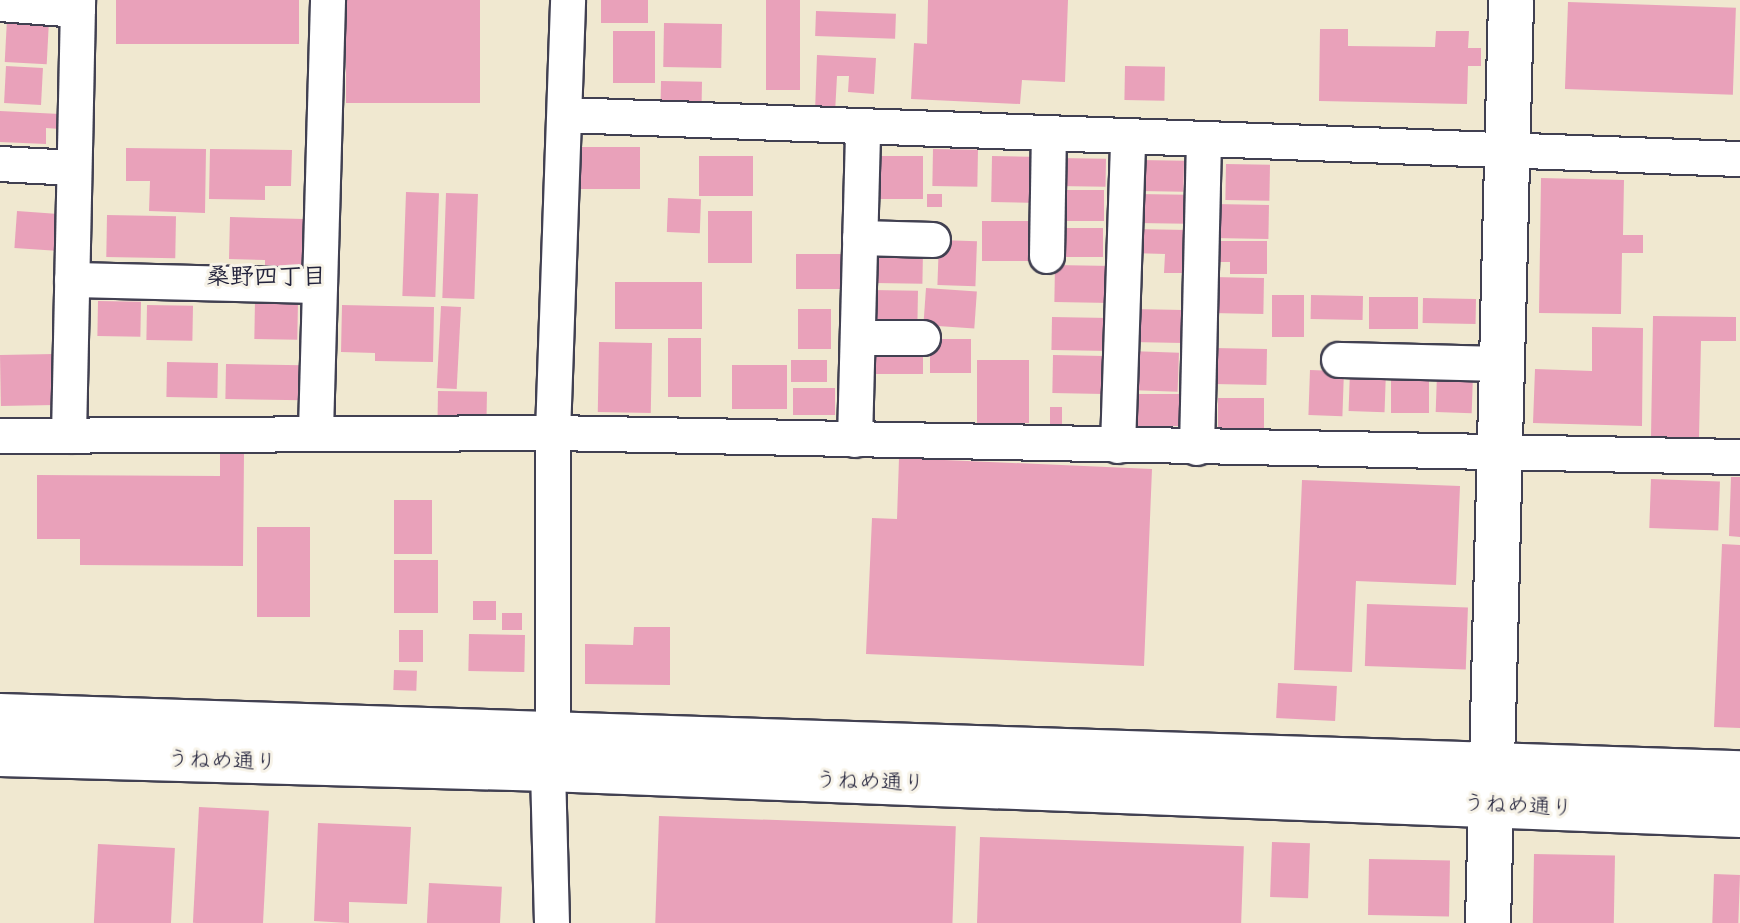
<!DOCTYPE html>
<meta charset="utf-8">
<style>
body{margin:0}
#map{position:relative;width:1740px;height:923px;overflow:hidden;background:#f0e8d0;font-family:"Shantell Sans","Klee One",sans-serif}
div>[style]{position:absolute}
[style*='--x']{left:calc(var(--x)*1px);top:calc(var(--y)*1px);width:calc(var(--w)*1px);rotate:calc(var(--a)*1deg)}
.building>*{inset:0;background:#e9a1ba;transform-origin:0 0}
.roads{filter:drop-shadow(2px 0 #414051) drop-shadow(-2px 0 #414051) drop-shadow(0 2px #414051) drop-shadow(0 -2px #414051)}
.street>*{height:34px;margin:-17px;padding:0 17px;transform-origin:17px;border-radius:17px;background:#fff}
.secondary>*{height:44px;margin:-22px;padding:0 22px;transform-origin:22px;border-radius:22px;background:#fff}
span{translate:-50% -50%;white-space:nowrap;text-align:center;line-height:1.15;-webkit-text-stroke:6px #f7f3e8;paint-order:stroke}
.street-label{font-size:22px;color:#22223b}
.neighbourhood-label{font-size:24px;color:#22223b;font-weight:700}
</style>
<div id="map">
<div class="building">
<div style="left:116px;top:0;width:183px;height:44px"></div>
<div style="left:346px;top:0;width:134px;height:103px"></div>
<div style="left:601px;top:0;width:47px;height:23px"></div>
<div style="left:766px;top:0;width:34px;height:90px"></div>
<div style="clip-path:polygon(928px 0,1068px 0,1065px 82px,1022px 80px,1020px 104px,911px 99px,914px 43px,927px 44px)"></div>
<div style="left:1568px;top:2px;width:168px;height:87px;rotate:2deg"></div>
<div style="left:816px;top:11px;width:80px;height:25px;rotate:2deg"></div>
<div style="left:7px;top:19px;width:42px;height:43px;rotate:3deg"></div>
<div style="left:664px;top:23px;width:58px;height:44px;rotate:1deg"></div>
<div style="clip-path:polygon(1320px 29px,1348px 29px,1348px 46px,1435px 47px,1436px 31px,1469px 31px,1468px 48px,1481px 48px,1481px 66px,1468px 66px,1467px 104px,1319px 101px)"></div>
<div style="left:613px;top:31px;width:42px;height:52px"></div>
<div style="clip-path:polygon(817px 55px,876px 58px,874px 94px,848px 92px,849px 76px,837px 76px,835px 113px,815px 112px)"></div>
<div style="left:6px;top:66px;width:37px;height:37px;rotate:3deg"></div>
<div style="left:1125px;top:66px;width:40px;height:34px;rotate:1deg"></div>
<div style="left:661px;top:81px;width:41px;height:31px;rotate:1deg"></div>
<div style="clip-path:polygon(0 111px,60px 114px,60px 129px,46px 128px,46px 144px,0 142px)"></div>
<div style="left:579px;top:147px;width:61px;height:42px"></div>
<div style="clip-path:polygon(126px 148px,206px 149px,205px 213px,149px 211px,150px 181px,126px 181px)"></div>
<div style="clip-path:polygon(210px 149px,292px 150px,291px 186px,265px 186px,265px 200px,209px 199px)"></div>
<div style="left:933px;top:149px;width:45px;height:37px;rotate:1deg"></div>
<div style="left:699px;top:156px;width:54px;height:40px"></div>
<div style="left:872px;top:156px;width:51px;height:43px"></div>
<div style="left:992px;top:156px;width:51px;height:46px;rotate:1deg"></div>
<div style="left:1057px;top:158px;width:49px;height:28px;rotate:1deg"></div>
<div style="left:1140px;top:160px;width:44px;height:31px;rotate:1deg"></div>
<div style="left:1226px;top:164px;width:44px;height:36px;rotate:1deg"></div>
<div style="clip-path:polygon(1541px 178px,1624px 180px,1623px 235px,1643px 235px,1643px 253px,1622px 253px,1621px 314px,1539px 313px)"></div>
<div style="left:1057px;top:190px;width:47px;height:31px"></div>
<div style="left:406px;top:192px;width:33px;height:104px;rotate:2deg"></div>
<div style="left:446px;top:193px;width:32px;height:105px;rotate:2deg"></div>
<div style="left:927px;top:194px;width:15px;height:13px"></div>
<div style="left:1138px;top:194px;width:49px;height:29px;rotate:1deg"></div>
<div style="left:668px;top:198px;width:33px;height:34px;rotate:2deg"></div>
<div style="left:1214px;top:204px;width:55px;height:34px;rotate:1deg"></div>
<div style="left:17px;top:211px;width:45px;height:37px;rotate:4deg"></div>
<div style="left:708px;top:211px;width:44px;height:52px"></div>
<div style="left:107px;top:215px;width:69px;height:42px;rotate:1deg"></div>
<div style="clip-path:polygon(230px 217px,304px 219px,303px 276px,265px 275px,265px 260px,229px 259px)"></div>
<div style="left:982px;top:221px;width:56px;height:40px"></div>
<div style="left:1054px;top:228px;width:49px;height:29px"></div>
<div style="clip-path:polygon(1131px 229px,1188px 230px,1187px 273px,1164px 273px,1165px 254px,1131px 253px)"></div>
<div style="left:939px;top:240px;width:38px;height:45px;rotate:2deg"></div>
<div style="clip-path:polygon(1215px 241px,1267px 241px,1267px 274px,1230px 274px,1230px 262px,1214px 262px)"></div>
<div style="left:876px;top:250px;width:47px;height:33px;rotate:1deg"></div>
<div style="left:796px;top:254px;width:52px;height:35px"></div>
<div style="left:1055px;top:265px;width:57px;height:37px;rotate:1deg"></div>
<div style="left:1212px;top:277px;width:52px;height:36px;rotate:1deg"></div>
<div style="left:615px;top:282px;width:87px;height:47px"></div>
<div style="left:926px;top:288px;width:51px;height:37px;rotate:4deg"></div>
<div style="left:872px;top:290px;width:46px;height:32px;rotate:1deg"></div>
<div style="left:1272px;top:295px;width:32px;height:42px"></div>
<div style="left:1311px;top:295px;width:52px;height:24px;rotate:1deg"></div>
<div style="left:1369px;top:297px;width:49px;height:32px"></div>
<div style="left:1423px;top:298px;width:53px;height:25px;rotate:1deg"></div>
<div style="left:255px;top:300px;width:43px;height:39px;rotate:1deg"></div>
<div style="left:98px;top:301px;width:43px;height:35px;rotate:1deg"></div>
<div style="left:147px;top:305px;width:46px;height:35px;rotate:1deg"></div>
<div style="clip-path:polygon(342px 305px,434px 307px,433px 362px,375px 361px,375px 353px,341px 352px)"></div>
<div style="left:441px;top:306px;width:20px;height:82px;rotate:3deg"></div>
<div style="left:798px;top:309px;width:33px;height:40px"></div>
<div style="left:1132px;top:309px;width:51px;height:33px;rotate:1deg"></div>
<div style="clip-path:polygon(1653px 316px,1736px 317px,1736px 341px,1701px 341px,1699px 438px,1651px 437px)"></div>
<div style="left:1052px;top:317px;width:58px;height:33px;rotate:1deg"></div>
<div style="clip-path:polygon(1592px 327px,1643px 328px,1642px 426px,1533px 423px,1535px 369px,1592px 371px)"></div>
<div style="left:668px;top:338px;width:33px;height:59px"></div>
<div style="left:930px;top:339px;width:41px;height:34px"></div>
<div style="left:599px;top:342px;width:53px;height:70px;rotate:1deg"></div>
<div style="left:1214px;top:348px;width:53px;height:36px;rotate:1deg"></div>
<div style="left:872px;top:349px;width:51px;height:25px"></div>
<div style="left:1130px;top:351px;width:49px;height:39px;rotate:2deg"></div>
<div style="left:54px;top:354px;width:51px;height:54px;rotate:89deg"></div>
<div style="left:1053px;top:355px;width:51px;height:38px;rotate:1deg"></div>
<div style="left:791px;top:360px;width:36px;height:22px"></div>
<div style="left:977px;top:360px;width:52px;height:63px"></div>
<div style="left:167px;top:362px;width:51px;height:35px;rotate:1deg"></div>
<div style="left:226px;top:364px;width:77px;height:35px;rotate:1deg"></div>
<div style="left:732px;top:365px;width:55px;height:44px"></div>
<div style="left:1310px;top:370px;width:34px;height:45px;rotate:2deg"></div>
<div style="left:1350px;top:370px;width:36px;height:41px;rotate:2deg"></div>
<div style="left:1437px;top:374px;width:36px;height:38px;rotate:2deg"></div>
<div style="left:1391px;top:376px;width:38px;height:37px"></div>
<div style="left:793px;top:388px;width:42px;height:27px"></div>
<div style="left:438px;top:391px;width:49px;height:33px;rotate:1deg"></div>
<div style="left:1135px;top:394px;width:50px;height:32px"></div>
<div style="left:1218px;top:398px;width:46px;height:36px"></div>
<div style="left:1050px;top:407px;width:12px;height:24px"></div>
<div style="clip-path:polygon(220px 453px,244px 454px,243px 566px,80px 565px,80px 539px,37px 539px,37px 475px,220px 476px)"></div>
<div style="clip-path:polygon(899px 458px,1152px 469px,1144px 666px,866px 654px,872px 518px,897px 519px)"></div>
<div style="clip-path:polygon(1731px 477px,1740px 477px,1740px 537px,1729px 536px)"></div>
<div style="left:1651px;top:479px;width:69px;height:49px;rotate:2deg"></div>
<div style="clip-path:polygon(1302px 480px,1460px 486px,1456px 585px,1356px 581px,1352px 672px,1294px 670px)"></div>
<div style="left:394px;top:500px;width:38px;height:54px"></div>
<div style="left:257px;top:527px;width:53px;height:90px"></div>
<div style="clip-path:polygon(1722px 544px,1740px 545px,1740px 728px,1714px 727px)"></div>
<div style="left:394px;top:560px;width:44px;height:53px"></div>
<div style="left:473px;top:601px;width:23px;height:19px"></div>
<div style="left:1367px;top:604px;width:101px;height:62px;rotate:2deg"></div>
<div style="left:502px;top:613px;width:20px;height:17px"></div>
<div style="clip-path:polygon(634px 627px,670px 627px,670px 685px,585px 684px,585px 644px,633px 645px)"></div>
<div style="left:399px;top:630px;width:24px;height:32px"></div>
<div style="left:469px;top:634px;width:56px;height:37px;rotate:1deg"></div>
<div style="left:394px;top:670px;width:23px;height:20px;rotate:2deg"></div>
<div style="left:1278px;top:683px;width:59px;height:35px;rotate:3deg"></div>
<div style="left:199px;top:807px;width:70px;height:116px;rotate:3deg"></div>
<div style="left:659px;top:816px;width:297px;height:107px;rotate:2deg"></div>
<div style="clip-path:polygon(318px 823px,411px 827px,407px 904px,349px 902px,349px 923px,314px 921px)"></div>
<div style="left:980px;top:837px;width:264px;height:86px;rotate:2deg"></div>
<div style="left:1272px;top:842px;width:38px;height:55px;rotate:2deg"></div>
<div style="left:98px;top:844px;width:77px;height:79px;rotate:3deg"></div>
<div style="left:1534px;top:854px;width:81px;height:69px;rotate:1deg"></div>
<div style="left:1369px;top:859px;width:81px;height:56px;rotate:1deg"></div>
<div style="left:1714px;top:874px;width:26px;height:49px;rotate:2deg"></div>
<div style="left:429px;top:883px;width:73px;height:40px;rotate:3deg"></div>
</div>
<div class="roads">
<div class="street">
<div style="--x:0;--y:4;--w:78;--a:4.4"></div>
<div style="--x:566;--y:115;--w:1175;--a:2.15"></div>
<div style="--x:0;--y:164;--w:74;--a:3.1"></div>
<div style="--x:860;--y:238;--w:73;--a:1.6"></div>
<div style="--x:1047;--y:256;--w:122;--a:-89.1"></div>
<div style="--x:72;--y:280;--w:248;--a:1.4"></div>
<div style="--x:858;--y:338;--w:65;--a:0"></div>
<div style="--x:1339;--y:360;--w:164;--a:1.4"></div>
<div style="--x:316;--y:431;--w:431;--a:-88.4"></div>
<div style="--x:0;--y:436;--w:553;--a:-0.31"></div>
<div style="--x:553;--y:433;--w:1187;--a:1.16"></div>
<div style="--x:69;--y:436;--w:436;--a:-88.8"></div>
<div style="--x:855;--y:440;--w:313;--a:-88.5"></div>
<div style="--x:1118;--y:446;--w:308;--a:-88.1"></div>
<div style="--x:1197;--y:448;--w:307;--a:-88.7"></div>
<div style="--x:552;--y:923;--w:154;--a:-91.5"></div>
<div style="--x:548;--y:769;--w:36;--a:-82"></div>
<div style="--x:553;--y:733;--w:300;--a:-90"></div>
<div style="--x:553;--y:433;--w:433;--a:-88"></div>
</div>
<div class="secondary">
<div style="--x:0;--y:716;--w:1741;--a:1.88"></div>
<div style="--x:0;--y:754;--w:548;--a:1.57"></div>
<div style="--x:548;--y:769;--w:1193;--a:2.21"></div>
<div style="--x:1488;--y:923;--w:923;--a:-88.57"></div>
</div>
</div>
<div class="street-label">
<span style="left:222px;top:760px;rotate:2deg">うねめ通り</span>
<span style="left:870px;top:781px;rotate:2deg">うねめ通り</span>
<span style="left:1518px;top:805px;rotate:3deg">うねめ通り</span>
</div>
<div class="neighbourhood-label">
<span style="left:266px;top:277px">桑野四丁目</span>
</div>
</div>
